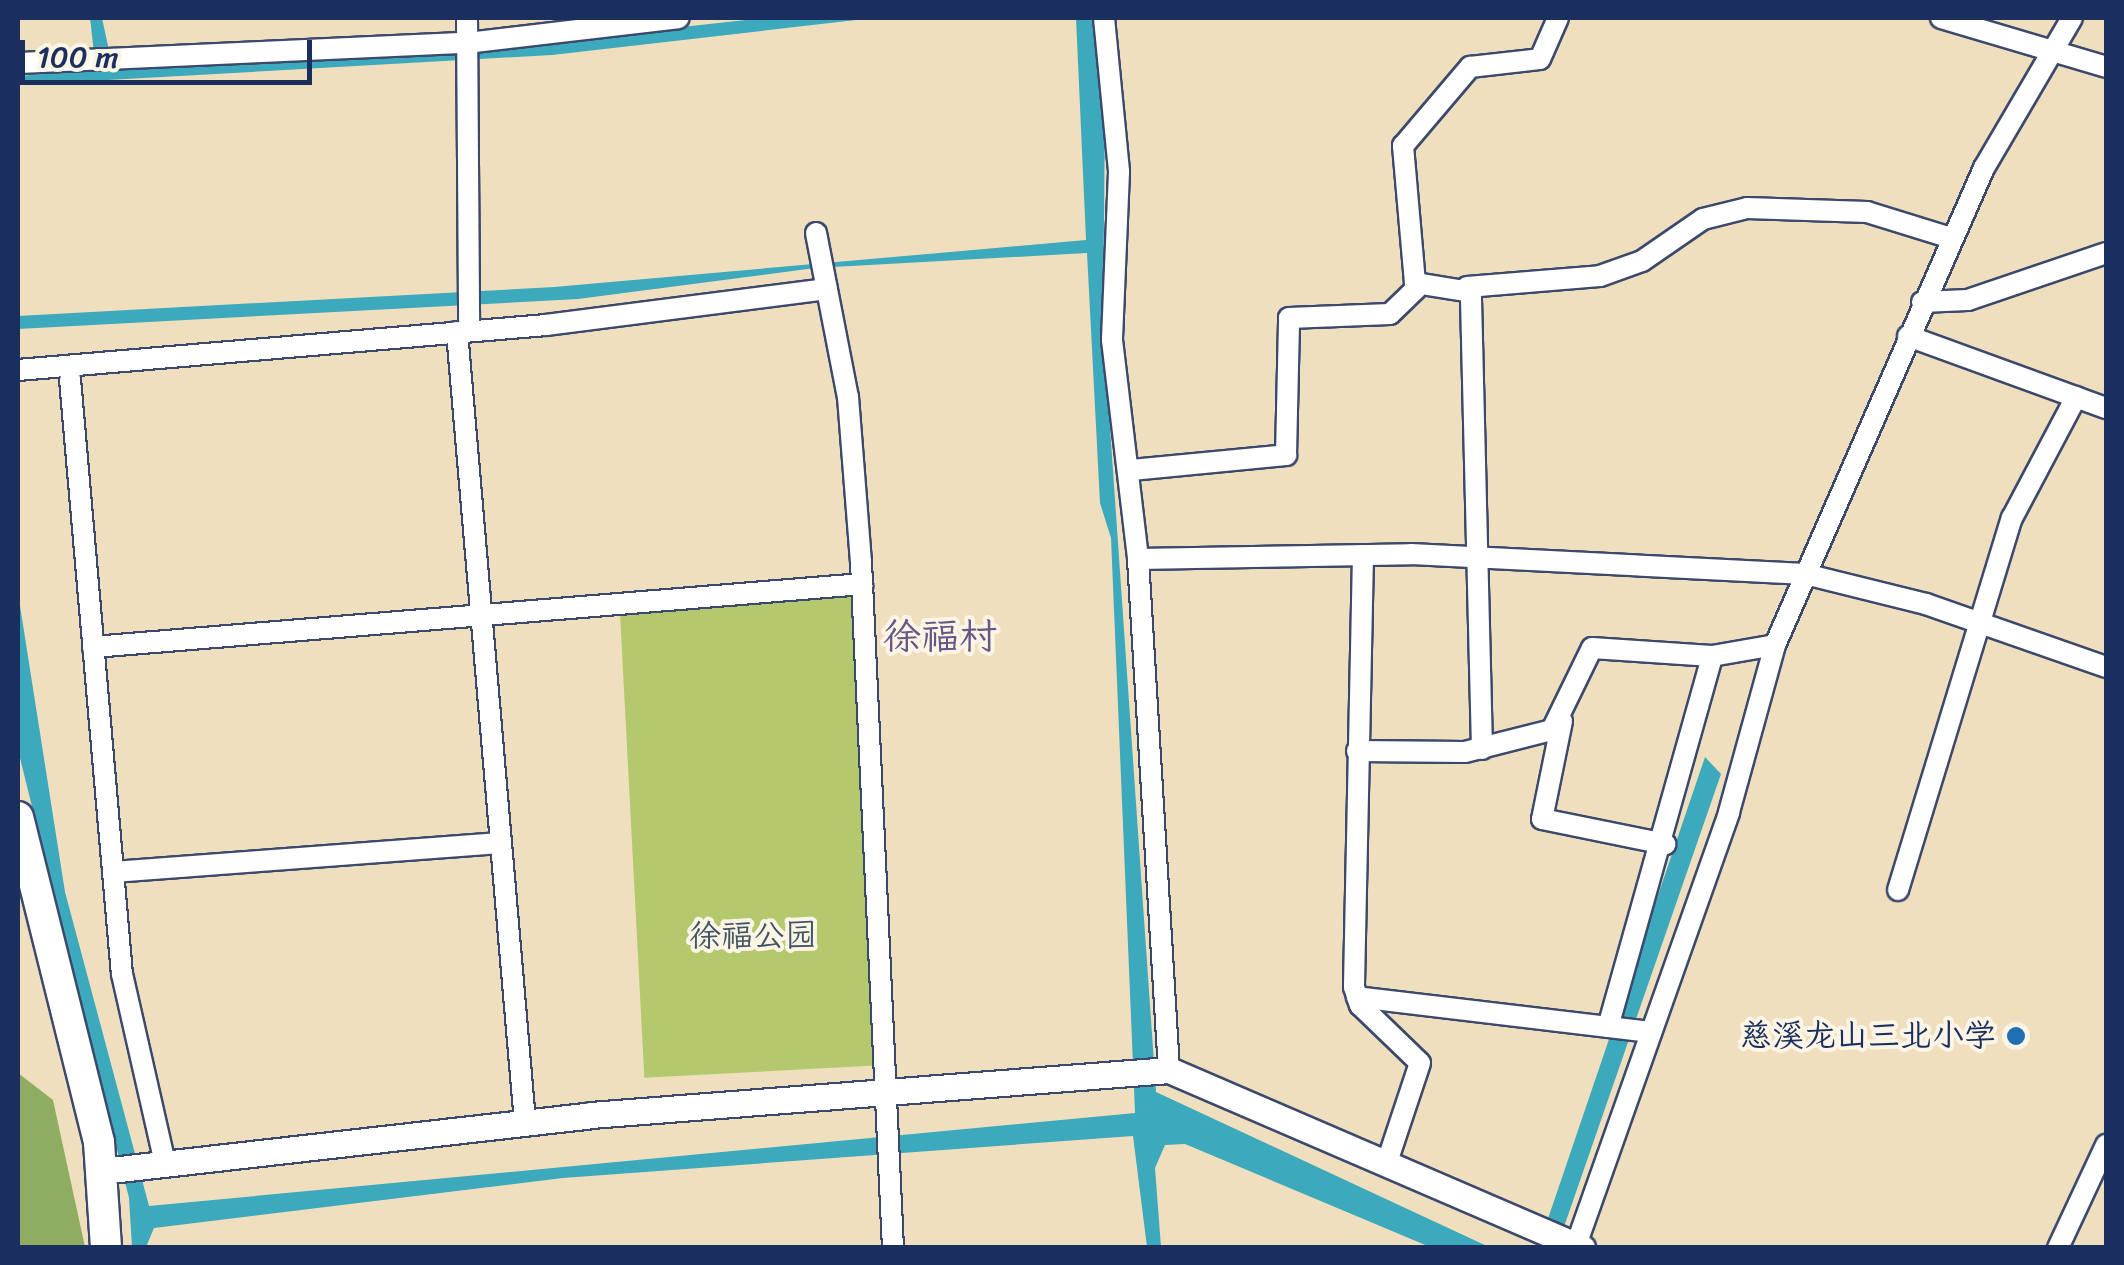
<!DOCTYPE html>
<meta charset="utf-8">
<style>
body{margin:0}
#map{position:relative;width:2124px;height:1265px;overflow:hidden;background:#efdfbe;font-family:Sriracha,"LXGW WenKai TC",sans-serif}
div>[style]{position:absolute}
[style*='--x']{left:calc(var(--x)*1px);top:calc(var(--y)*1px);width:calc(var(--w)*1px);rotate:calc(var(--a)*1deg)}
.green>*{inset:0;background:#b4c96d;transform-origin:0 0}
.forest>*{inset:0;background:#8fad60}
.water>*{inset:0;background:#3da9bd}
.roads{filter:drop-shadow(2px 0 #3b496c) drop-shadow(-2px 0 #3b496c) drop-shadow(0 2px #3b496c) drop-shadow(0 -2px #3b496c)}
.minor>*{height:20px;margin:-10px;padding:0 10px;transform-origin:10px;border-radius:10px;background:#fff}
.tertiary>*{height:25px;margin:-12.5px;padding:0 12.5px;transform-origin:12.5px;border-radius:12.5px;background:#fff}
.secondary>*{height:30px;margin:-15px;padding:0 15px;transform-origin:15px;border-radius:15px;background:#fff}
.dots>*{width:28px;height:28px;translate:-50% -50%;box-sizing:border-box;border:5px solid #fcf5e5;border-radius:50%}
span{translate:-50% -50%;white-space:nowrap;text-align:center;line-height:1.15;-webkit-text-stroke:8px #fcf5e5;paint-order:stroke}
.park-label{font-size:32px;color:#415662}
.poi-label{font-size:32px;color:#1b2f5e}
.right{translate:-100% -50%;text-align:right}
.quarter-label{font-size:38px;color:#635888}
.frame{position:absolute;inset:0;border:20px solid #1b2f5e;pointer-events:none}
.scale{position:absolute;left:20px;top:40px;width:292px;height:45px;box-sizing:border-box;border:5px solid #1b2f5e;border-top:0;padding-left:12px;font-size:30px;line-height:35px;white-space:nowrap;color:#1b2f5e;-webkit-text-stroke:8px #fcf5e5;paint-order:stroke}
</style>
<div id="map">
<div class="green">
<div style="left:855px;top:588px;width:478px;height:236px;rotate:87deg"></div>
</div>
<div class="forest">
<div style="clip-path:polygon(18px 1073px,53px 1100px,85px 1247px,18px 1247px)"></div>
</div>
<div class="water">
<div style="clip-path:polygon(90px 18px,102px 18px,113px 69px,434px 54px,765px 18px,874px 18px,552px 55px,18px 85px,18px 76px,96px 70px)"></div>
<div style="clip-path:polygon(1076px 18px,1094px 18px,1105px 111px,1103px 326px,1156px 1092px,1489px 1247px,1430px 1247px,1185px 1144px,1165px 1145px,1155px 1168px,1161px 1247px,1147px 1247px,1133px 1136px,563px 1178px,154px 1228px,146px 1247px,132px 1247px,129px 1198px,18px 750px,18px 593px,65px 892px,149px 1206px,1135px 1113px,1111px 538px,1100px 503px,1087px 253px,815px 268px,578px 299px,18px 329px,18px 316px,554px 287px,1086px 240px)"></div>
<div style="clip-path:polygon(1705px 757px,1721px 774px,1557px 1247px,1538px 1248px)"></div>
</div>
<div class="roads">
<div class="minor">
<div style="--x:467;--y:18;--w:313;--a:89.6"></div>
<div style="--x:1104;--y:18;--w:155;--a:84.4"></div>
<div style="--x:1119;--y:172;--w:168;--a:92.4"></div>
<div style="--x:1112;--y:340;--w:221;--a:83.2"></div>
<div style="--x:1138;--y:559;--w:512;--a:86.53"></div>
<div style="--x:1941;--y:18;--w:172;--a:16.5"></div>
<div style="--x:18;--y:63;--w:449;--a:-2.6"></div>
<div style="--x:467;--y:43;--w:213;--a:-6.7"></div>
<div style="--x:816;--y:233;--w:167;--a:79"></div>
<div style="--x:848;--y:397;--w:166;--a:85.5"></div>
<div style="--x:861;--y:562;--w:687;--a:87.33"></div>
<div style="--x:1467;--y:287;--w:133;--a:-4.7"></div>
<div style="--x:1600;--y:276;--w:45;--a:-19.7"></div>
<div style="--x:1642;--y:261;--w:74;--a:-34.5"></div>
<div style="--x:1703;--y:219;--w:45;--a:-14"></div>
<div style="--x:1747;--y:208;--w:120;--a:1.9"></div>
<div style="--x:1867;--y:212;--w:88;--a:17.2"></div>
<div style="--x:1922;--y:302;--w:46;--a:-2.5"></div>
<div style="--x:1968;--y:300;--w:146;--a:-18.8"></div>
<div style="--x:457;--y:332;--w:793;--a:85.08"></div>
<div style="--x:1908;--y:336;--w:211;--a:20"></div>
<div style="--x:18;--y:370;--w:530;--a:-4.87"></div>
<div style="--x:546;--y:325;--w:283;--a:-7.3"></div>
<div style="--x:70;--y:379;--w:597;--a:85.01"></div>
<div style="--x:122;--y:974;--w:195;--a:77.2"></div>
<div style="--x:1131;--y:470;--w:156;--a:-5.5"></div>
<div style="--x:1286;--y:455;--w:137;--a:-88.7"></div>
<div style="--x:1289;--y:318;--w:101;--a:-2.3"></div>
<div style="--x:1390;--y:314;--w:37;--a:-44"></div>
<div style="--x:1363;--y:555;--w:432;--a:91.2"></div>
<div style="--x:1354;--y:987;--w:19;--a:72"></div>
<div style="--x:1360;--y:1005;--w:83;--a:44"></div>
<div style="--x:1420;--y:1063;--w:104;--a:108.4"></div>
<div style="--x:1138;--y:559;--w:273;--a:-1"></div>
<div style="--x:1411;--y:554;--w:395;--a:2.9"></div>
<div style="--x:1805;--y:574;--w:125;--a:13.9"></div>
<div style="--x:1926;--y:604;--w:191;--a:19.3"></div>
<div style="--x:93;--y:647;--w:772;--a:-4.68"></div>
<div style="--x:1562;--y:721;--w:100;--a:101.5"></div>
<div style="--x:1542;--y:819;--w:126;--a:11.5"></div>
<div style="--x:1482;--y:749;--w:457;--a:-91.4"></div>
<div style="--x:1471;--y:292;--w:57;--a:-170.9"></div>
<div style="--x:1415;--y:283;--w:138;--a:-95"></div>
<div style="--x:1403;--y:146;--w:104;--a:-49.7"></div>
<div style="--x:1470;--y:67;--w:70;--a:-6.5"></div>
<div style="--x:1540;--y:59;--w:45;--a:-66.3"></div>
<div style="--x:1357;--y:751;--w:108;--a:0.5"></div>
<div style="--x:1465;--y:752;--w:90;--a:-14.2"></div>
<div style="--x:1552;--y:730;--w:91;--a:-64"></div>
<div style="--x:1592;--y:648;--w:120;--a:3.8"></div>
<div style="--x:1712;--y:656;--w:64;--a:-9.9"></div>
<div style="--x:113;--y:872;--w:388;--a:-4.3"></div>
<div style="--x:1898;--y:890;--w:389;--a:-73"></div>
<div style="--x:2012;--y:518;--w:137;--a:-62.1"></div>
<div style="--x:1357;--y:997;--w:296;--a:6.8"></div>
<div style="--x:1608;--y:1027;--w:385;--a:-74.3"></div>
<div style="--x:1575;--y:1248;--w:462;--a:-70.5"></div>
<div style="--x:1729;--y:812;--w:173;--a:-74.6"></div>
<div style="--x:1775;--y:645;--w:521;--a:-66.34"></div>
<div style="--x:1984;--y:168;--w:174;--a:-59.6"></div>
<div style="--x:2058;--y:1248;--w:114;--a:-65"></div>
</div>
<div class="tertiary">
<div style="--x:102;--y:1171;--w:492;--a:-6.5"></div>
<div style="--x:591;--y:1115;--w:580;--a:-4.45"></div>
<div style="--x:1169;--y:1070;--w:450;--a:23.3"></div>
</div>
<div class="secondary">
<div style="--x:18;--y:817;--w:335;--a:76"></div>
<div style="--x:99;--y:1142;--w:106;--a:86.2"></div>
</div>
</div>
<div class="dots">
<div style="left:2016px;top:1036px;background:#1f6fb2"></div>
</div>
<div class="park-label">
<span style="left:753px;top:936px">徐福公园</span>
</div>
<div class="poi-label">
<span class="right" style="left:1996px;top:1036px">慈溪龙山三北小学</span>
</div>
<div class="quarter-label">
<span style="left:940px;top:637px">徐福村</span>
</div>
<div class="frame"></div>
<div class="scale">100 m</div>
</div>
